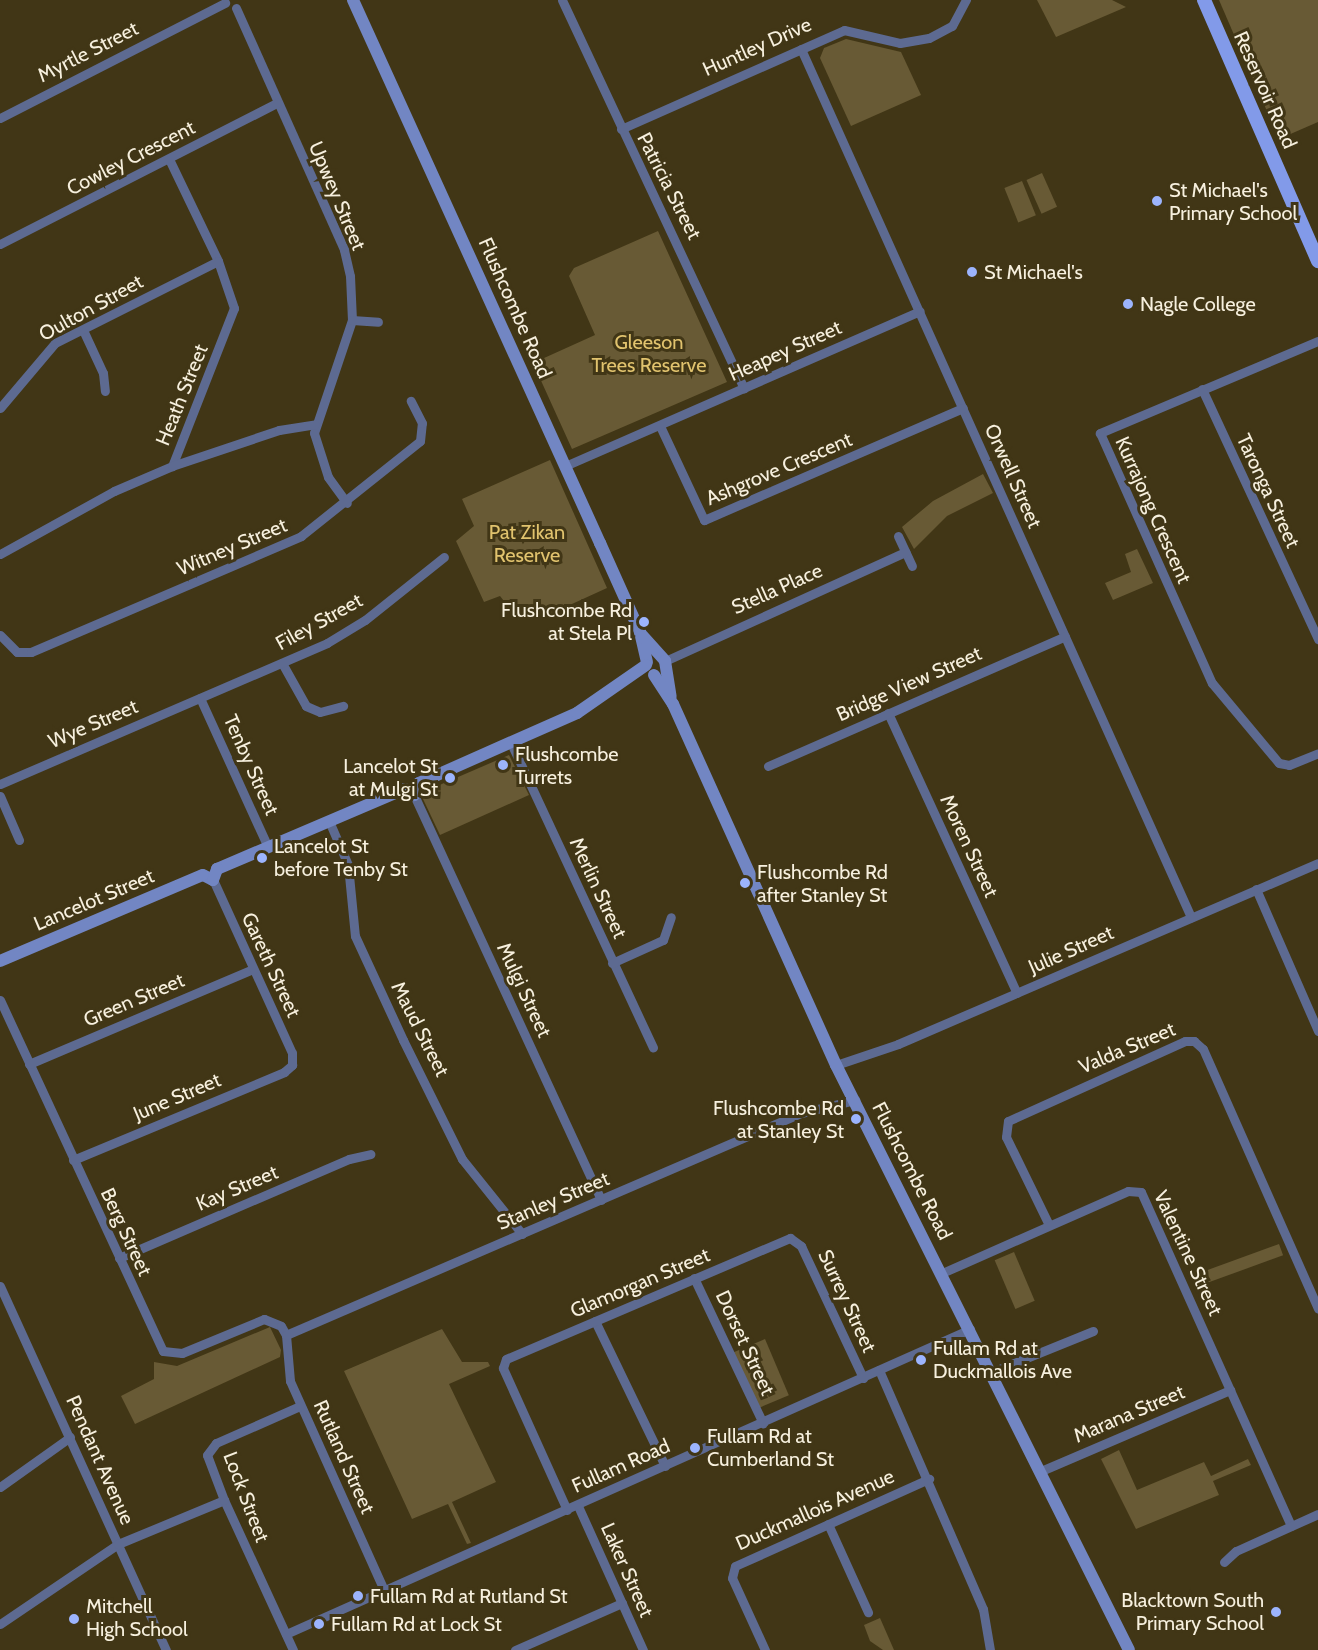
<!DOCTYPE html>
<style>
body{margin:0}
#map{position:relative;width:1318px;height:1650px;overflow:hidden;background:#413616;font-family:Cabin,sans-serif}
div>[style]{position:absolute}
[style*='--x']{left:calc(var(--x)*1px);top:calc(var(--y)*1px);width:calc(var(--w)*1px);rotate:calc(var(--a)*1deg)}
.green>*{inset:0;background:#685a35;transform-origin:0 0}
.street>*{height:9px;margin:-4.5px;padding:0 4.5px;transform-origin:4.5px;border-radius:4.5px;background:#5d6a91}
.secondary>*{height:12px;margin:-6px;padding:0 6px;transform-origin:6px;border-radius:6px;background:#7286c3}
.primary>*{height:14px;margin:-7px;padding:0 7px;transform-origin:7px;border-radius:7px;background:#829ae9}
.dots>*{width:16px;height:16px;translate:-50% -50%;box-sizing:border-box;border:3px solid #413616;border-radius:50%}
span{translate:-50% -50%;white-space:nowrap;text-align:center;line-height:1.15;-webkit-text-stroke:6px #413616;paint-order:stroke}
.street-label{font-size:20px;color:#f7f0de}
.poi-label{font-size:20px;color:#f7f0de}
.left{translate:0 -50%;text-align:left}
.right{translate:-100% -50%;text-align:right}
.park-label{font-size:20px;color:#e1c36e}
</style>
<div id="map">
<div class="green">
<div style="clip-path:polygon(1037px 0,1112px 0,1126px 7px,1056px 37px)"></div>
<div style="clip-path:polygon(1219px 0,1318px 0,1318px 122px,1279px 139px)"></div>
<div style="clip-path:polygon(846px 39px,901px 52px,921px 95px,851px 126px,820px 58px,824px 48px)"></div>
<div style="left:1042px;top:173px;width:37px;height:17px;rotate:66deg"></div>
<div style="left:1022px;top:181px;width:37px;height:19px;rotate:68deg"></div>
<div style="clip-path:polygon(658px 231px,727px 382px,572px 449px,533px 363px,595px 335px,569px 276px,574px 268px)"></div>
<div style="clip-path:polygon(550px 460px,607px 588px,550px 614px,519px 620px,500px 596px,484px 602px,456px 541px,474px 526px,462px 499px)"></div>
<div style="clip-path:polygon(983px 474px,993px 493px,947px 516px,914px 549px,902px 527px,933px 501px)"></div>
<div style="clip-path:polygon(1137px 549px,1153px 583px,1113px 600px,1105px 583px,1131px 572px,1125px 554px)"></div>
<div style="clip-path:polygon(509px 755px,529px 795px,440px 835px,423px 799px,428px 790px)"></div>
<div style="left:1279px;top:1244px;width:12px;height:93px;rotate:70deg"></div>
<div style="left:1014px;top:1252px;width:53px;height:21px;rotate:67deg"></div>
<div style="clip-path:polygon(270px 1327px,281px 1350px,280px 1357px,135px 1424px,121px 1396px,154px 1379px,154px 1362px,177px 1366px)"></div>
<div style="clip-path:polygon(442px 1329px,462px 1362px,488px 1362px,490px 1366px,449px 1384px,496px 1482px,452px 1502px,471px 1543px,467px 1544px,448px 1504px,412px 1519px,344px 1371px)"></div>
<div style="left:765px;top:1339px;width:61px;height:34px;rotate:67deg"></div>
<div style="clip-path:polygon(1119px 1450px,1137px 1490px,1204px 1462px,1211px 1476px,1248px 1459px,1251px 1465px,1213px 1481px,1219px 1495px,1136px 1529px,1101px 1459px)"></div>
<div style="clip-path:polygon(880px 1618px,894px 1650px,883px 1650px,870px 1641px,864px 1625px)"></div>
</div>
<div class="street">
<div style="--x:562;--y:0;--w:429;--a:64.9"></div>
<div style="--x:236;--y:8;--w:265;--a:65.9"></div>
<div style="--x:344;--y:250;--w:27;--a:77"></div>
<div style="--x:350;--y:276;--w:44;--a:87.4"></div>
<div style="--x:352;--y:320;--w:119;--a:108.6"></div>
<div style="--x:314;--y:433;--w:46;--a:72.3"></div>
<div style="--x:328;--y:477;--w:32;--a:54"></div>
<div style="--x:801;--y:49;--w:952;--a:65.81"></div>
<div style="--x:0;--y:118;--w:253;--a:-27.1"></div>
<div style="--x:621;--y:129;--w:244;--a:-23.9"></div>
<div style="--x:844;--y:30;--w:57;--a:13.1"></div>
<div style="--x:900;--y:43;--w:29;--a:-10"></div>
<div style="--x:929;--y:38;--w:26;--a:-28"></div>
<div style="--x:952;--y:26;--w:30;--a:-62"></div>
<div style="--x:169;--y:159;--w:113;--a:64.3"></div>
<div style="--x:218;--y:261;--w:50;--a:71.2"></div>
<div style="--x:234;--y:308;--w:170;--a:111.4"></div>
<div style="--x:0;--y:244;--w:311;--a:-27"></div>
<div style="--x:352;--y:320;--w:26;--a:4"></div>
<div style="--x:83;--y:330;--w:47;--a:65.1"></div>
<div style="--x:103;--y:373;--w:18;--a:84"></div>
<div style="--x:1318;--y:341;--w:237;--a:157.1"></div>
<div style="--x:1100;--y:433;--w:274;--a:65.9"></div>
<div style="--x:1212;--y:683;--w:104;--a:50.1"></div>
<div style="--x:1279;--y:763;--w:10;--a:11"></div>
<div style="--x:1289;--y:765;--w:31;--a:-22"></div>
<div style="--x:1202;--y:389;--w:276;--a:65.1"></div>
<div style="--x:0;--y:408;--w:85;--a:-49.8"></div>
<div style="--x:55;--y:343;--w:182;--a:-26.7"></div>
<div style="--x:660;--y:426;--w:104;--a:64.9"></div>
<div style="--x:704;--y:520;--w:282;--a:-23.4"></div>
<div style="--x:565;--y:466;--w:387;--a:-23.6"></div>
<div style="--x:898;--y:536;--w:33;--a:65"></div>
<div style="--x:0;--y:554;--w:130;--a:-28.9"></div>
<div style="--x:114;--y:491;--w:63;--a:-23.3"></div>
<div style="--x:172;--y:466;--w:113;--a:-18.6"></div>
<div style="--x:279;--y:430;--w:36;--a:-9"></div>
<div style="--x:0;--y:635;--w:24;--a:45"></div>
<div style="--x:17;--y:652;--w:14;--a:0"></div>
<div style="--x:31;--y:652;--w:294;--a:-23.2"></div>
<div style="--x:301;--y:536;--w:152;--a:-38.6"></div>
<div style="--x:420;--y:441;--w:18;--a:-84"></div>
<div style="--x:422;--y:423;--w:25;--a:-117"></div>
<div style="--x:665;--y:661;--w:264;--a:-24.4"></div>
<div style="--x:282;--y:663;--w:49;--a:60.8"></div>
<div style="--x:306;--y:706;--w:15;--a:23"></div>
<div style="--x:320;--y:712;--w:24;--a:-15"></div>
<div style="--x:200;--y:698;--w:164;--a:65.5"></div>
<div style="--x:888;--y:713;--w:308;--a:65.3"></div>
<div style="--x:511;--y:743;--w:336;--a:65"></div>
<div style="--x:768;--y:766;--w:324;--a:-23.6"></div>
<div style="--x:0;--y:784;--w:356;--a:-23.3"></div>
<div style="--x:327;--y:643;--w:44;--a:-31.2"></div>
<div style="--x:365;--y:620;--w:101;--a:-38.6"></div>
<div style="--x:414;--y:795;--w:446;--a:65.2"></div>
<div style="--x:0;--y:796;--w:48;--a:66.6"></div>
<div style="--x:329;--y:821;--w:48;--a:66.6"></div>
<div style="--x:348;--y:865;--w:71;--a:84.4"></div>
<div style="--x:355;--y:936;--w:115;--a:65.2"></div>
<div style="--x:403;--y:1040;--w:133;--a:63.6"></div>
<div style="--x:462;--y:1159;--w:96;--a:51.3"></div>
<div style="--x:1256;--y:889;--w:155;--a:66.4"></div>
<div style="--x:612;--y:963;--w:56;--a:-24.3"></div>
<div style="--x:663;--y:940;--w:24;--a:-71"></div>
<div style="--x:0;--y:1000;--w:387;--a:65.1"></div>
<div style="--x:163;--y:1351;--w:19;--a:6"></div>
<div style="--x:182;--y:1353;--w:89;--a:-22.5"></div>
<div style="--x:264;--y:1319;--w:18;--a:22"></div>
<div style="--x:281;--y:1326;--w:10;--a:61"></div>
<div style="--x:286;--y:1335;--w:46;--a:85"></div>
<div style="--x:290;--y:1381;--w:229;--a:65.8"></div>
<div style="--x:29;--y:1064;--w:243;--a:-23"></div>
<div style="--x:836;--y:1065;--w:65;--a:-18.7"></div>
<div style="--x:898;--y:1044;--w:457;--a:-23.3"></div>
<div style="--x:73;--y:1160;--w:229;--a:-22.6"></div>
<div style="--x:284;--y:1072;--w:11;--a:-41"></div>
<div style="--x:292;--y:1065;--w:12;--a:-90"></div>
<div style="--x:292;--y:1053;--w:190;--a:-114.5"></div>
<div style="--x:1049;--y:1225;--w:98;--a:-116"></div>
<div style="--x:1006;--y:1137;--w:16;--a:-83"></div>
<div style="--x:1008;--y:1121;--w:194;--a:-24.3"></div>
<div style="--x:1185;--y:1041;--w:9;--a:0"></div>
<div style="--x:1194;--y:1041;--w:12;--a:42"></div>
<div style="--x:1203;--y:1049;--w:284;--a:66.1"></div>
<div style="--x:119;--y:1258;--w:250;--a:-23.3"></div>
<div style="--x:349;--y:1159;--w:22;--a:-13"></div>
<div style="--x:942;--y:1273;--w:203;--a:-23.8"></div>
<div style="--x:1128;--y:1191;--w:13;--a:4"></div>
<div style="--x:1141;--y:1192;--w:366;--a:65.8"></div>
<div style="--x:694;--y:1278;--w:161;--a:64.6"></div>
<div style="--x:0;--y:1286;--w:400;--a:65.5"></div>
<div style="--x:595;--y:1321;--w:161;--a:64.2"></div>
<div style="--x:286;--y:1335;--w:561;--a:-23.32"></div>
<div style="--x:801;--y:1113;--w:56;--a:-13.5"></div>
<div style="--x:879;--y:1370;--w:261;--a:66.5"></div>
<div style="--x:983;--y:1609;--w:42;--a:80.3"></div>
<div style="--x:992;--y:1372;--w:109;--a:-22.1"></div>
<div style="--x:1041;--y:1471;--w:206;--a:-23.2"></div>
<div style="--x:0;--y:1487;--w:86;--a:-35.5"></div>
<div style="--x:578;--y:1506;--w:158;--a:65.7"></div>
<div style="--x:567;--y:1510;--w:156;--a:-114.3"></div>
<div style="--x:503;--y:1368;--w:9;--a:-72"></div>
<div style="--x:506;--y:1359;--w:309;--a:-23.1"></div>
<div style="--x:790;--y:1238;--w:14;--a:36"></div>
<div style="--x:801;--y:1246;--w:146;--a:64.8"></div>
<div style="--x:828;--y:1524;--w:97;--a:65.6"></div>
<div style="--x:1224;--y:1562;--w:16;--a:-43"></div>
<div style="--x:1236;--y:1551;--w:90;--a:-24.3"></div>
<div style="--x:0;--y:1624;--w:143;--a:-34.1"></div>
<div style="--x:118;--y:1544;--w:115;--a:-22.5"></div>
<div style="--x:286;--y:1634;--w:749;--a:-24.03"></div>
<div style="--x:293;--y:1650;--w:165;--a:-114.7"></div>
<div style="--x:224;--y:1500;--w:48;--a:-110.7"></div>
<div style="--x:207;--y:1455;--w:15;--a:-53"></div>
<div style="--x:216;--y:1443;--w:92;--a:-23.8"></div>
<div style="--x:515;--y:1650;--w:117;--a:-23.7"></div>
<div style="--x:765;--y:1650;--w:79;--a:-114.6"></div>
<div style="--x:732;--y:1578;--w:12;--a:-76"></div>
<div style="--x:735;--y:1566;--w:213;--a:-24.2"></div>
</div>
<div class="secondary">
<div style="--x:353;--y:0;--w:597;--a:65.54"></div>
<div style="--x:600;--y:543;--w:98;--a:65.8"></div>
<div style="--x:640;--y:632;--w:31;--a:77"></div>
<div style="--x:641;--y:634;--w:36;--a:48"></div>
<div style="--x:665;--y:661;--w:36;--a:81"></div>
<div style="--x:654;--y:675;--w:35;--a:57"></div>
<div style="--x:673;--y:704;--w:396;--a:65.7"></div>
<div style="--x:836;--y:1065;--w:654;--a:63.4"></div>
<div style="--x:419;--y:783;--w:173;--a:-23.9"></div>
<div style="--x:577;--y:713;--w:84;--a:-34.8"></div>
<div style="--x:405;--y:789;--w:11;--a:34"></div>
<div style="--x:414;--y:795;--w:13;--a:-67"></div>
<div style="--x:217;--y:869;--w:204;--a:-23.1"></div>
<div style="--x:203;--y:875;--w:11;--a:27"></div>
<div style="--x:213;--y:880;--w:12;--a:-70"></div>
<div style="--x:0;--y:961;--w:220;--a:-23"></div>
</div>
<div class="primary">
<div style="--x:1204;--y:0;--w:285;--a:66.4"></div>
</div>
<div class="dots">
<div style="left:1157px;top:201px;background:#9cb4fd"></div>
<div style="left:972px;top:272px;background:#9cb4fd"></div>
<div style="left:1128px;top:304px;background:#9cb4fd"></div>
<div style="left:644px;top:622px;background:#9cb4fd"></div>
<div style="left:503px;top:765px;background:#9cb4fd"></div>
<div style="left:450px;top:778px;background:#9cb4fd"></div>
<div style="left:262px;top:858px;background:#9cb4fd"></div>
<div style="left:745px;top:883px;background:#9cb4fd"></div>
<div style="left:856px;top:1119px;background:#9cb4fd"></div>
<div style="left:921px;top:1360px;background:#9cb4fd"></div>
<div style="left:695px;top:1448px;background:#9cb4fd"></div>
<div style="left:358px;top:1596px;background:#9cb4fd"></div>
<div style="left:1276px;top:1612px;background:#9cb4fd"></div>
<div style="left:74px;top:1619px;background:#9cb4fd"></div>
<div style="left:319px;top:1624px;background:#9cb4fd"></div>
</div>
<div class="street-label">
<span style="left:757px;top:47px;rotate:-24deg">Huntley Drive</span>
<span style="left:88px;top:52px;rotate:-27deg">Myrtle Street</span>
<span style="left:1265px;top:90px;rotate:66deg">Reservoir Road</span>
<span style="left:131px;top:158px;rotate:-27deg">Cowley Crescent</span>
<span style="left:669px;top:186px;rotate:63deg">Patricia Street</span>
<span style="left:337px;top:196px;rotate:67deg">Upwey Street</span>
<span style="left:91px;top:308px;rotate:-29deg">Oulton Street</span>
<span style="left:515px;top:308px;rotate:66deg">Flushcombe Road</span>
<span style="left:785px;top:351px;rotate:-24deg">Heapey Street</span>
<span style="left:182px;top:395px;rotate:-68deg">Heath Street</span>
<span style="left:779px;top:469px;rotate:-23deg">Ashgrove Crescent</span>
<span style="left:1013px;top:476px;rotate:66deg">Orwell Street</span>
<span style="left:1268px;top:491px;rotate:65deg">Taronga Street</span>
<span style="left:1153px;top:510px;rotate:66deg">Kurrajong Crescent</span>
<span style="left:232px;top:547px;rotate:-23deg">Witney Street</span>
<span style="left:777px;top:589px;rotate:-24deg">Stella Place</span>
<span style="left:319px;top:622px;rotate:-29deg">Filey Street</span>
<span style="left:909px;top:684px;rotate:-24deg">Bridge View Street</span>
<span style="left:93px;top:724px;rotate:-23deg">Wye Street</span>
<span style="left:251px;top:765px;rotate:66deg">Tenby Street</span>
<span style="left:969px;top:846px;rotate:65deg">Moren Street</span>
<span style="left:598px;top:888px;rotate:65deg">Merlin Street</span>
<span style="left:94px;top:900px;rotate:-23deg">Lancelot Street</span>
<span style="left:1071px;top:950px;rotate:-24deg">Julie Street</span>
<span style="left:271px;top:965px;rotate:65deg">Gareth Street</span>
<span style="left:524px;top:990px;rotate:65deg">Mulgi Street</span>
<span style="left:134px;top:1000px;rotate:-23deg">Green Street</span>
<span style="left:420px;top:1029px;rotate:63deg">Maud Street</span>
<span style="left:1127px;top:1048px;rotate:-23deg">Valda Street</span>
<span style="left:177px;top:1097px;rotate:-23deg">June Street</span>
<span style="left:912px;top:1171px;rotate:63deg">Flushcombe Road</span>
<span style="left:237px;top:1188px;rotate:-23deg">Kay Street</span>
<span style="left:553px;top:1201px;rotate:-23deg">Stanley Street</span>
<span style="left:126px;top:1232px;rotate:65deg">Berg Street</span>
<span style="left:1188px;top:1253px;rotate:65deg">Valentine Street</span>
<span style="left:640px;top:1283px;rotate:-23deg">Glamorgan Street</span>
<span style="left:847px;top:1301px;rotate:65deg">Surrey Street</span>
<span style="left:745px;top:1343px;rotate:65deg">Dorset Street</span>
<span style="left:1129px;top:1414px;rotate:-23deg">Marana Street</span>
<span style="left:344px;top:1457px;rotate:66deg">Rutland Street</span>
<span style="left:100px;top:1460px;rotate:66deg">Pendant Avenue</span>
<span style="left:621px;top:1466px;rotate:-24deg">Fullam Road</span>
<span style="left:246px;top:1497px;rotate:69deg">Lock Street</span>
<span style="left:815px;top:1510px;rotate:-24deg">Duckmallois Avenue</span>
<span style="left:627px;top:1570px;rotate:66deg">Laker Street</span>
</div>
<div class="poi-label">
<span class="left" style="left:1169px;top:202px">St Michael's<br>Primary School</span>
<span class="left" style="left:984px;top:272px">St Michael's</span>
<span class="left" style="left:1140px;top:304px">Nagle College</span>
<span class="right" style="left:632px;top:622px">Flushcombe Rd<br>at Stela Pl</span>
<span class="left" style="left:515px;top:766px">Flushcombe<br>Turrets</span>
<span class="right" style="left:438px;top:778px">Lancelot St<br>at Mulgi St</span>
<span class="left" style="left:274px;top:858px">Lancelot St<br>before Tenby St</span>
<span class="left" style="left:757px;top:884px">Flushcombe Rd<br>after Stanley St</span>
<span class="right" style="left:844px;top:1120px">Flushcombe Rd<br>at Stanley St</span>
<span class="left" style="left:933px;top:1360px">Fullam Rd at<br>Duckmallois Ave</span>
<span class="left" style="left:707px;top:1448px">Fullam Rd at<br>Cumberland St</span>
<span class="left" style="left:370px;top:1596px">Fullam Rd at Rutland St</span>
<span class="right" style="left:1264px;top:1612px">Blacktown South<br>Primary School</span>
<span class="left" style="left:86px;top:1618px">Mitchell<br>High School</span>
<span class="left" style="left:331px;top:1624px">Fullam Rd at Lock St</span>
</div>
<div class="park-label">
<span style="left:649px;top:354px">Gleeson<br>Trees Reserve</span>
<span style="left:527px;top:544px">Pat Zikan<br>Reserve</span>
</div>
</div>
